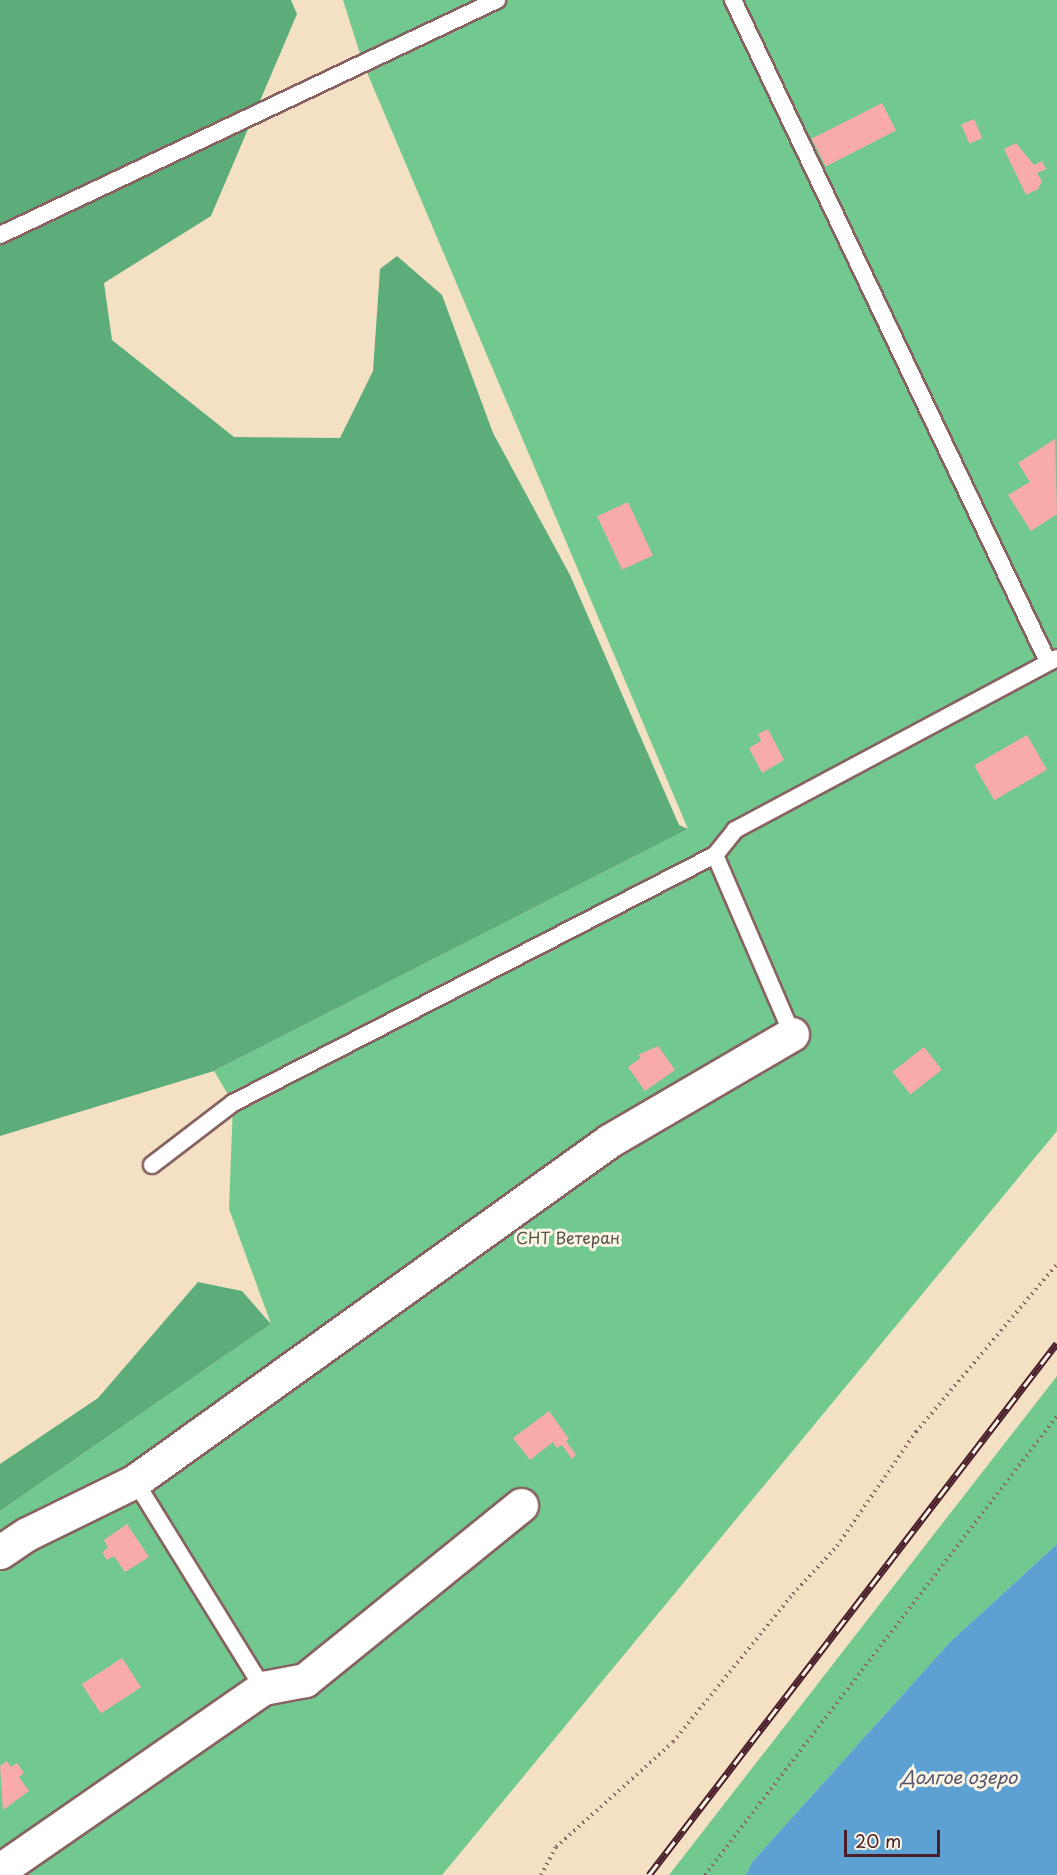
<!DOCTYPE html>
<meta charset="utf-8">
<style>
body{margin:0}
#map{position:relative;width:1057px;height:1875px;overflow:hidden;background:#f4e1c4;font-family:"Playpen Sans",sans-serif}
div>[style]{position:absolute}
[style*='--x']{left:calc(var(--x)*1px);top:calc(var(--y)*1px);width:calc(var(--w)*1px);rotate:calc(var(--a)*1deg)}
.green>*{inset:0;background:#71c98f}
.forest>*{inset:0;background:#5cad7a}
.water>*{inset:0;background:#5da1d2}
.building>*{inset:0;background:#f8abaa;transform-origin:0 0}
.path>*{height:4px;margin-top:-2px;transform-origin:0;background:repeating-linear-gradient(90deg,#866361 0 1.5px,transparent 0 6px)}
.roads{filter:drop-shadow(2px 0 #866361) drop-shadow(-2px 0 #866361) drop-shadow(0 2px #866361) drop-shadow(0 -2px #866361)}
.service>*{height:16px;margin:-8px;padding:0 8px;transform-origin:8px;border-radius:8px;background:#fff}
.minor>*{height:33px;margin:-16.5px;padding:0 16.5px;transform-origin:16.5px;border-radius:16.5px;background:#fff}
.rail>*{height:7px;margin-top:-3.5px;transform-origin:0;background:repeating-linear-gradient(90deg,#fcf5e5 0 14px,#4a1f2b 0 28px);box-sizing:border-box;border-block:2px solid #4a1f2b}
span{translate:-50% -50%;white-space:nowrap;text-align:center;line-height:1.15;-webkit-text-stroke:6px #fcf5e5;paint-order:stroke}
.park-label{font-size:16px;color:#565249}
.water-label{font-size:18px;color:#52536e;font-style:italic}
.scale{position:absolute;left:844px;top:1830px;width:96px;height:27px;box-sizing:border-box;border:3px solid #4a1f2b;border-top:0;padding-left:8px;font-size:18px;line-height:21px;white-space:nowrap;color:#4a1f2b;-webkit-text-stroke:4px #fcf5e5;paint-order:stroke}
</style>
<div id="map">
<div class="green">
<div style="clip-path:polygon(343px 0,1057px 0,1057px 1131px,442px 1875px,0 1875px,0 1511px,271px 1324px,229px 1209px,233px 1103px,214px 1071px,688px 829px,363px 63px)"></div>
<div style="clip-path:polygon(1057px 1376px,1057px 1544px,950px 1642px,752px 1862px,746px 1875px,669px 1875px)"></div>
</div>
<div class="forest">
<div style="clip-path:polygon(0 0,291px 0,297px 14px,211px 216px,104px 283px,112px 340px,234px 437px,340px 438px,373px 371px,380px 269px,397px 256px,442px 295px,493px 433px,570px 575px,679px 825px,688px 829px,214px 1071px,0 1136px)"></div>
<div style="clip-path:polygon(198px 1282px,242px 1291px,271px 1324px,0 1511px,0 1464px,98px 1398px)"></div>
</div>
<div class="water">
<div style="clip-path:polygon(1057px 1544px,1057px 1875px,746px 1875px,752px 1862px,950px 1642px)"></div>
</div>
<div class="building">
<div style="left:882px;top:103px;width:31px;height:79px;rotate:63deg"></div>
<div style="left:974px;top:119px;width:21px;height:14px;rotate:67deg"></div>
<div style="clip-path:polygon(1016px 143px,1034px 165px,1042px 161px,1046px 169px,1037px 173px,1042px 181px,1038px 189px,1026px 195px,1004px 149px)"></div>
<div style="clip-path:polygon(1055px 439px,1057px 514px,1031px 531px,1008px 495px,1030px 482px,1018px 463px)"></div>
<div style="left:628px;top:502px;width:59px;height:34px;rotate:65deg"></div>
<div style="clip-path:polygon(768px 729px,784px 760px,762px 773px,749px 748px,761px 741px,758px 734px)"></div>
<div style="left:1027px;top:735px;width:40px;height:61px;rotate:60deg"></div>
<div style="clip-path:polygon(658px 1046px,675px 1070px,645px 1091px,628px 1067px,641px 1058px,638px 1055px)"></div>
<div style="left:924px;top:1047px;width:29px;height:40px;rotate:52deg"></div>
<div style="clip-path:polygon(549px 1411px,569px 1439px,566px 1441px,576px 1455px,572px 1459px,562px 1445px,557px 1448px,553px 1442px,530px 1460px,513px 1438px)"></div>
<div style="clip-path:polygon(127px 1524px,149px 1557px,125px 1572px,114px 1556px,107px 1560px,102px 1552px,108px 1548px,104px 1540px)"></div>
<div style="left:122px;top:1658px;width:35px;height:48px;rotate:57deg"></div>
<div style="clip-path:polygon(7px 1761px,11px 1767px,17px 1763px,24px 1773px,19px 1777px,29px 1791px,3px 1810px,0 1766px)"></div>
</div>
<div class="path">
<div style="--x:541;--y:1875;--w:32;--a:-62"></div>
<div style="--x:556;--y:1847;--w:157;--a:-41.9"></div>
<div style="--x:673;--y:1742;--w:191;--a:-51"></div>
<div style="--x:793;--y:1594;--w:65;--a:-47.5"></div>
<div style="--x:837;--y:1546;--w:139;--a:-55.3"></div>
<div style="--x:916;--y:1432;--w:219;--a:-50"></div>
<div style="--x:705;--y:1875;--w:578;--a:-52.52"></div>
</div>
<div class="roads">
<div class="service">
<div style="--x:733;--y:0;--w:733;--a:64.55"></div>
<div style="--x:0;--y:235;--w:550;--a:-25.31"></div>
<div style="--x:715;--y:855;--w:195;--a:66.7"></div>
<div style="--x:152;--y:1165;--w:102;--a:-37.4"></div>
<div style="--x:233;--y:1103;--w:542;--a:-27.23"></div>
<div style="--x:715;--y:855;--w:32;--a:-51"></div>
<div style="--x:735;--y:830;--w:365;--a:-28.1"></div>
<div style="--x:135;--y:1481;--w:243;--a:58.3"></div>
</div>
<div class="minor">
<div style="--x:0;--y:1552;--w:32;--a:-34"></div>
<div style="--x:27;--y:1534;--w:120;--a:-26.1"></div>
<div style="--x:135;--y:1481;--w:583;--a:-35.65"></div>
<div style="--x:609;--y:1141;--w:212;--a:-30.3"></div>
<div style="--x:0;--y:1870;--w:320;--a:-34.7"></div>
<div style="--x:263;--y:1688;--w:43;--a:-10.8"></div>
<div style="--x:305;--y:1680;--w:278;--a:-39"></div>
</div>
</div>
<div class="rail">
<div style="--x:649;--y:1875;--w:670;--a:-52.51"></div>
</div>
<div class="park-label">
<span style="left:568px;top:1237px">СНТ Ветеран</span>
</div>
<div class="water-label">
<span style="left:959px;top:1777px">Долгое озеро</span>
</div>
<div class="scale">20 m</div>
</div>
